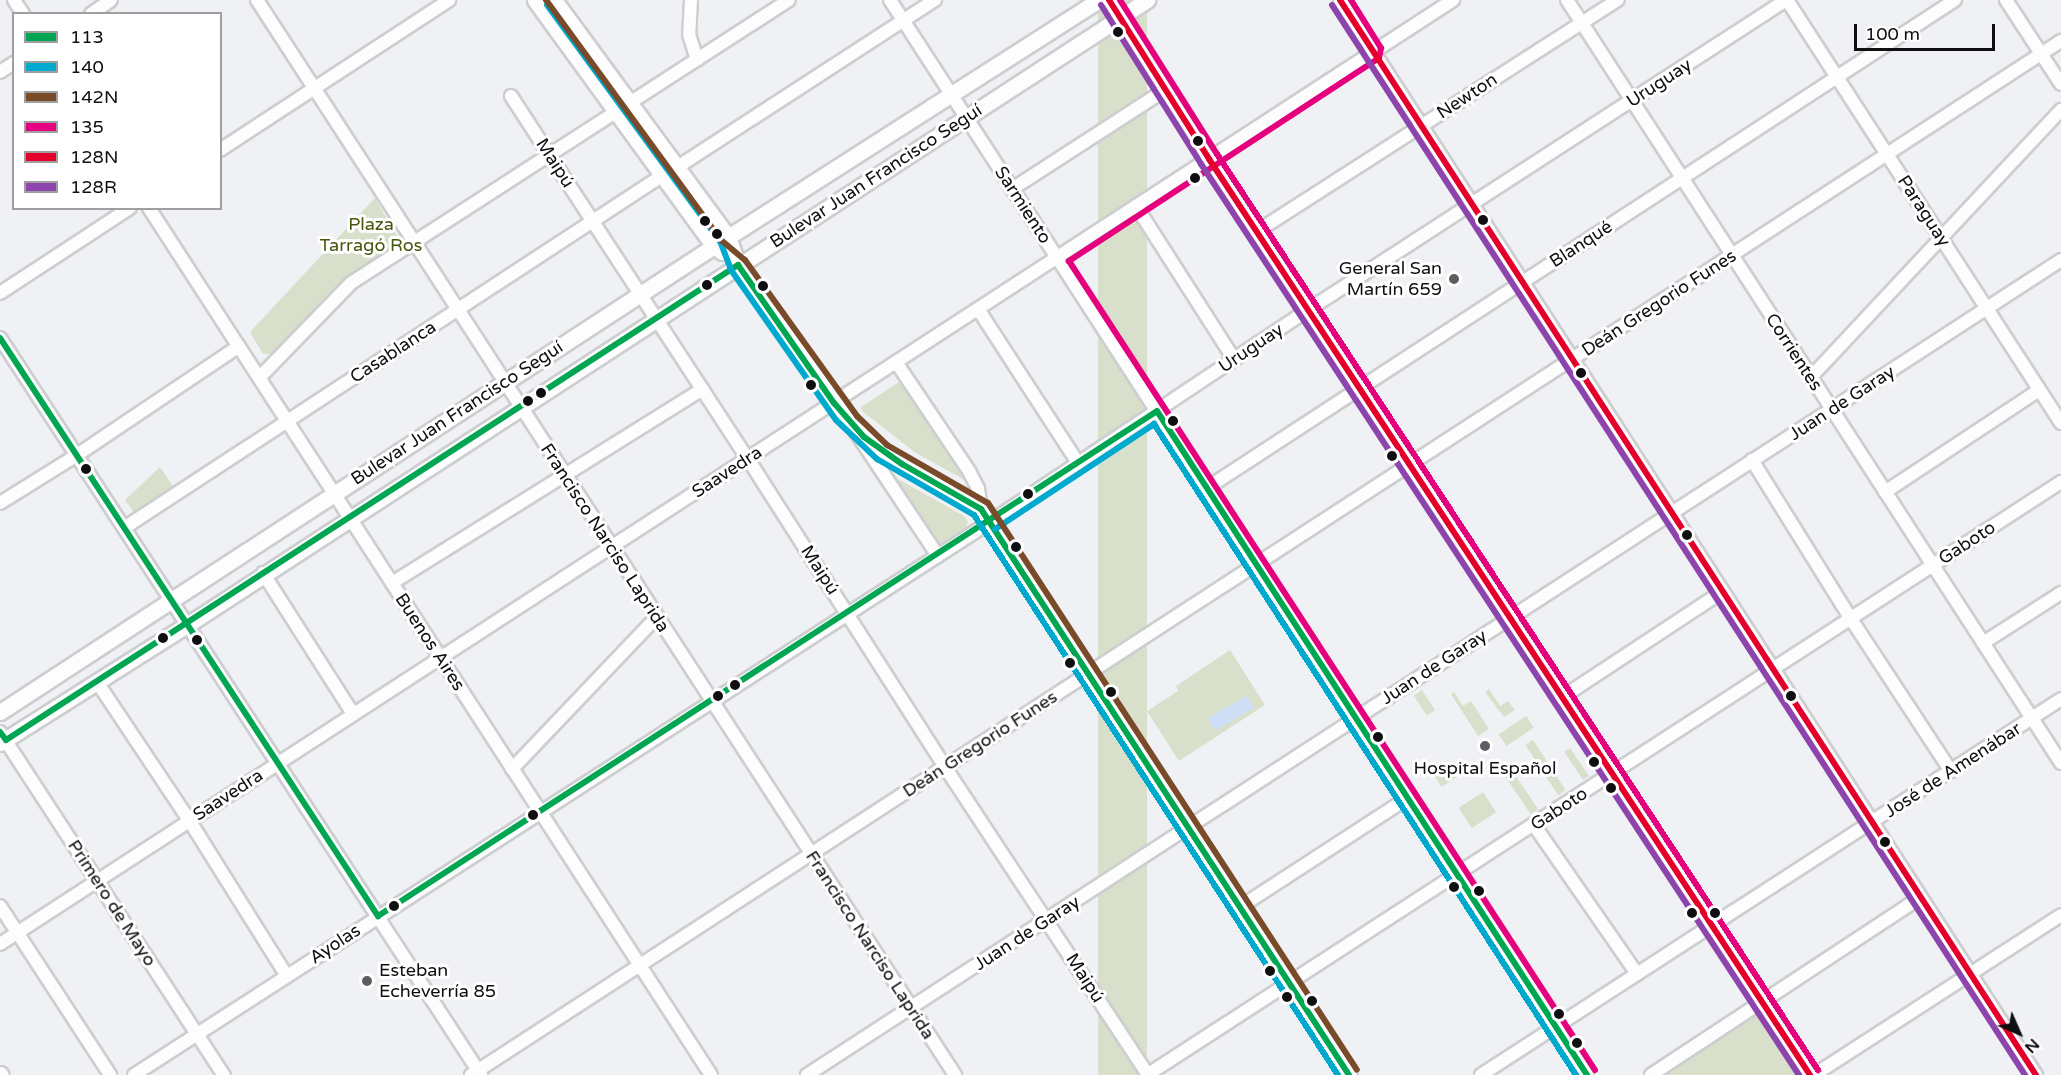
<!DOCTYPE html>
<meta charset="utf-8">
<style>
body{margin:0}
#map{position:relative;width:2061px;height:1075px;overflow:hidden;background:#f0f1f4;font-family:"Varela Round",sans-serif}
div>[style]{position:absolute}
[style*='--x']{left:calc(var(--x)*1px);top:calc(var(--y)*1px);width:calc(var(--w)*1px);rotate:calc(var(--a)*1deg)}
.green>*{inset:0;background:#d8e0cb;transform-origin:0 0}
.water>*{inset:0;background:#ccdff6;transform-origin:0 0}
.roads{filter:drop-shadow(2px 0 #cdced0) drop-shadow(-2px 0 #cdced0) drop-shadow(0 2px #cdced0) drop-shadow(0 -2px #cdced0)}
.minor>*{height:12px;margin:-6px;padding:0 6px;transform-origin:6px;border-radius:6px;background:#fdfdfd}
.major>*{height:15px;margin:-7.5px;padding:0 7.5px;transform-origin:7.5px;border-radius:7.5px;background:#fdfdfd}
.bus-1>*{height:6px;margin:-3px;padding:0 3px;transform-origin:3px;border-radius:3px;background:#00a651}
.bus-2>*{height:6px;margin:-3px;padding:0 3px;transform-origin:3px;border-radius:3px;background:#00a9ce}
.bus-3>*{height:6px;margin:-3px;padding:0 3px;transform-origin:3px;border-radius:3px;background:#7a4b2a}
.bus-4>*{height:6px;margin:-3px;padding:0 3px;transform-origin:3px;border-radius:3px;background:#e5007d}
.bus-5>*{height:6px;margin:-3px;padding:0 3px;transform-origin:3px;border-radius:3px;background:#e4002b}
.bus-6>*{height:6px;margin:-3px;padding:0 3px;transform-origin:3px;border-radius:3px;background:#8e44ad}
.dots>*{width:16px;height:16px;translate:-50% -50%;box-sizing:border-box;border:3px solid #fff;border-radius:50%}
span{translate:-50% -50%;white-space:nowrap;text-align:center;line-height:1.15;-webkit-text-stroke:6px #fff;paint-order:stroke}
.street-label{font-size:18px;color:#0f0f11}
.park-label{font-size:18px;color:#46580f}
.poi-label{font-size:18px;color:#0f0f11}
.right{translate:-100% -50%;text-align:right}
.left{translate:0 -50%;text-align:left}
.legend{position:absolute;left:12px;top:12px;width:210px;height:198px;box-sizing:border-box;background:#fff;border:2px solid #9f9fa0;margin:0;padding:8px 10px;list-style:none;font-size:18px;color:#0f0f11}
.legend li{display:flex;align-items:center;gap:12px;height:30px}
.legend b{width:30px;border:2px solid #9f9fa0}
.north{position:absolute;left:1989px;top:1003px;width:60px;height:60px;-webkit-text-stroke:4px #fff;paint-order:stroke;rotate:135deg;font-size:16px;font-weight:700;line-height:24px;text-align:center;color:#0f0f11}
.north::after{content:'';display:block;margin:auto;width:21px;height:27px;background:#0f0f11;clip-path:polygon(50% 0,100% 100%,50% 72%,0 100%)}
.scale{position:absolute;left:1854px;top:24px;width:141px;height:27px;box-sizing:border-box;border:3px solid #0f0f11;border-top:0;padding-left:8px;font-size:18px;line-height:21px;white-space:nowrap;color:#0f0f11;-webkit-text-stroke:4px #fff;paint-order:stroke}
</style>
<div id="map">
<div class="green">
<div style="left:1098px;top:0;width:49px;height:1309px"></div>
<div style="clip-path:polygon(375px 198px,401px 243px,343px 279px,276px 354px,263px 354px,250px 332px)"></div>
<div style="clip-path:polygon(899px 382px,965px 473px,963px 479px,916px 453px,862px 411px,861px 407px)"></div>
<div style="clip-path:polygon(160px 467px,175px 489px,136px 515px,125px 500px)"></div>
<div style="clip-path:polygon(898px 479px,964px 516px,968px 522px,966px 527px,937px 546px,896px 482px)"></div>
<div style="clip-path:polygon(1230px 650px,1265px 705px,1179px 761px,1147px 711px,1178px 691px,1176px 686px)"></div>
<div style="clip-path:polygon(1489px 689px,1500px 706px,1508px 701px,1515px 710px,1504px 717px,1485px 692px)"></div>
<div style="left:1422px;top:690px;width:24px;height:10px;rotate:57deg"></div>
<div style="clip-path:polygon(1454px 692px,1463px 706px,1471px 701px,1489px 729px,1478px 736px,1451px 694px)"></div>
<div style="left:1526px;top:716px;width:14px;height:33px;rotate:56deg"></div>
<div style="left:1533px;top:740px;width:60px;height:9px;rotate:57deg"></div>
<div style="left:1570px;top:748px;width:34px;height:7px;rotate:56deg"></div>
<div style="left:1448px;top:765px;width:15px;height:17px;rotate:58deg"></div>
<div style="left:1513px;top:772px;width:45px;height:9px;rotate:56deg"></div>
<div style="left:1483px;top:792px;width:24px;height:29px;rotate:57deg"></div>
<div style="clip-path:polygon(1760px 1012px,1801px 1075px,1662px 1075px)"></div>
</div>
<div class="water">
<div style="left:1247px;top:696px;width:14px;height:45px;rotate:60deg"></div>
</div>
<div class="roads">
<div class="minor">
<div style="--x:14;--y:0;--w:17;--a:57"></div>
<div style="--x:257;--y:0;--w:1282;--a:57"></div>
<div style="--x:691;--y:0;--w:34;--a:93"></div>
<div style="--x:689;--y:34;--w:27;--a:73"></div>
<div style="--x:890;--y:0;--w:1281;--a:57.04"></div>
<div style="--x:1109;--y:0;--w:188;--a:57.8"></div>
<div style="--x:1209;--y:159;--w:1096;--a:56.73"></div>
<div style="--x:1340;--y:0;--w:1281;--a:57.08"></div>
<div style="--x:1567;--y:0;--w:909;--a:57.08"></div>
<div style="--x:1787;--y:0;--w:504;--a:57.07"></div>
<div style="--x:2006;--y:0;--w:100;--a:56.8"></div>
<div style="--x:91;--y:14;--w:24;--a:-35"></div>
<div style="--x:0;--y:72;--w:17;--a:-33"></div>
<div style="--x:511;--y:96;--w:434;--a:56.9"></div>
<div style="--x:748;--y:459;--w:366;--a:57.4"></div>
<div style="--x:945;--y:767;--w:369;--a:56.6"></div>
<div style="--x:220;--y:150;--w:274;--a:-33.2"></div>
<div style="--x:676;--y:168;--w:309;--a:-33"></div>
<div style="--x:1012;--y:189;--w:182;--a:-32.9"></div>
<div style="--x:1136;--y:206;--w:182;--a:57.4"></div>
<div style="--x:149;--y:208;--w:1033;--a:57.05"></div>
<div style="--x:1256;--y:232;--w:430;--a:-32.7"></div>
<div style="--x:0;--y:293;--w:155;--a:-33.2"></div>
<div style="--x:978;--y:309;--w:184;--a:57"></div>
<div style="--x:0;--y:338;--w:880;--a:56.87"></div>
<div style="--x:896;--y:362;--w:131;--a:56.2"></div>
<div style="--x:969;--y:471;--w:20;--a:63"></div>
<div style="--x:978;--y:489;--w:20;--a:81"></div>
<div style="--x:1811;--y:377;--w:366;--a:-46.9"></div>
<div style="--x:259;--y:378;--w:132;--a:-45.9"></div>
<div style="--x:351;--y:283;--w:521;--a:-32.87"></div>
<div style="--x:855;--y:431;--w:150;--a:56.4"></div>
<div style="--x:1752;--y:460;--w:187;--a:58.1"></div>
<div style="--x:1851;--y:619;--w:182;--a:56.7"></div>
<div style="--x:1207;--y:488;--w:893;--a:-33.12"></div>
<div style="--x:1885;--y:492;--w:185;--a:-33.5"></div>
<div style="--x:0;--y:503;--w:91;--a:-31.9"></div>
<div style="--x:77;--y:455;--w:195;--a:-33.9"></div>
<div style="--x:124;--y:528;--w:644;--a:-33.22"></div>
<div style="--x:263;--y:573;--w:167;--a:57.4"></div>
<div style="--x:392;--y:583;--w:366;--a:-32"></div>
<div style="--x:1983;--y:643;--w:93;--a:-32.7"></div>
<div style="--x:97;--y:682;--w:166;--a:56.3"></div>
<div style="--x:189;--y:820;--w:184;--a:57.9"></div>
<div style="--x:1561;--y:698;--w:194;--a:-33.4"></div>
<div style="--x:0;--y:732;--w:410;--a:56.9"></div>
<div style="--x:512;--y:769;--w:210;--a:-46.4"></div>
<div style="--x:1534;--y:825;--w:181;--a:55.3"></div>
<div style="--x:0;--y:906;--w:202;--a:56.9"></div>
<div style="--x:1240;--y:907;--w:200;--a:-33"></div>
<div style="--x:0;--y:944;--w:1733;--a:-33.01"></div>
<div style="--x:134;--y:1075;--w:1019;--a:-32.86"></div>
<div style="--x:990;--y:522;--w:382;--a:-33.7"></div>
<div style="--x:1308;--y:310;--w:570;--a:-32.96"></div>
<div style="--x:471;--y:1075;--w:1897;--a:-33.04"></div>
<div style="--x:807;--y:1075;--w:1496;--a:-33.02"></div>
<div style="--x:1147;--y:1075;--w:1090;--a:-32.98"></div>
<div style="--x:1481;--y:1075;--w:691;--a:-32.95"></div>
<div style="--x:1651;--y:1075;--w:323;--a:-33.4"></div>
<div style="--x:1814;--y:1075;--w:294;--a:-32.9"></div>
</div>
<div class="major">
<div style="--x:535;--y:0;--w:304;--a:54"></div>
<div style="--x:714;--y:246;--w:10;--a:37"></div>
<div style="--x:554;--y:0;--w:294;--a:53.7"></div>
<div style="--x:728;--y:237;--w:30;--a:70"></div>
<div style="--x:738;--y:265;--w:182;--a:54.8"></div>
<div style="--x:843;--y:414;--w:54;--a:44.3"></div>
<div style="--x:882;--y:452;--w:97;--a:28.9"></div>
<div style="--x:967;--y:499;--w:17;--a:36"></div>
<div style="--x:981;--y:509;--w:16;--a:55"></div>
<div style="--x:990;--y:522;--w:659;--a:57.01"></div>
<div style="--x:0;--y:712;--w:853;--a:-33.13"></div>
<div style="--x:714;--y:246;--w:456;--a:-32.6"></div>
<div style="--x:0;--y:743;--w:221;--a:-32.3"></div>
<div style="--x:187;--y:625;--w:1146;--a:-33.07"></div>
<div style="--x:0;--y:1074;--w:1;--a:45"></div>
</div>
</div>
<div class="bus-1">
<div style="--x:0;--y:338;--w:691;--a:56.82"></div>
<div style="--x:378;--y:916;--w:928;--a:-32.95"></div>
<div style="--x:1157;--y:411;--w:791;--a:57.07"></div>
<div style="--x:0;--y:732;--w:10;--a:53"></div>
<div style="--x:6;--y:740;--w:873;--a:-32.98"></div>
<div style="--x:738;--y:265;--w:168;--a:55.2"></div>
<div style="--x:834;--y:403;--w:45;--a:48.6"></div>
<div style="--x:864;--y:437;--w:47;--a:35.4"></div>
<div style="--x:902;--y:464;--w:91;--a:29.7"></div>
<div style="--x:981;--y:509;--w:675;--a:56.97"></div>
</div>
<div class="bus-2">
<div style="--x:547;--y:5;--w:293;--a:53.8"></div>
<div style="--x:720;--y:241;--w:31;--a:69"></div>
<div style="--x:731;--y:270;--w:183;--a:55"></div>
<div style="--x:836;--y:420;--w:57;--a:43.6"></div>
<div style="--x:877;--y:459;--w:112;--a:30"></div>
<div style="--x:974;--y:515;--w:668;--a:56.98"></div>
<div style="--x:995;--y:529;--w:191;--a:-33.4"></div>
<div style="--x:1154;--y:424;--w:776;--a:57.05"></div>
</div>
<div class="bus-3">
<div style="--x:546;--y:0;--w:297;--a:53.9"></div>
<div style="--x:721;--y:240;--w:31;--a:40"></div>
<div style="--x:745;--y:260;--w:192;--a:54.3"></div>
<div style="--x:857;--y:416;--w:42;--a:44"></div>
<div style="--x:887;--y:445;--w:116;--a:29.9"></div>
<div style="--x:988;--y:503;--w:676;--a:56.94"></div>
</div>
<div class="bus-4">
<div style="--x:1120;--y:0;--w:182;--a:57.8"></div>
<div style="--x:1217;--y:154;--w:1096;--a:56.73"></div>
<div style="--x:1351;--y:0;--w:57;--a:58"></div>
<div style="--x:1381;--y:48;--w:10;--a:101"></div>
<div style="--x:1379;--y:58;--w:371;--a:146.8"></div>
<div style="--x:1069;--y:261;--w:965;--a:56.97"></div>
</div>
<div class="bus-5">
<div style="--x:1109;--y:0;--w:188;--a:57.8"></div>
<div style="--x:1209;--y:159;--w:1096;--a:56.73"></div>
<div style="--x:1340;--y:0;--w:1281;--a:57.08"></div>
</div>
<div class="bus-6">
<div style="--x:1101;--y:5;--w:188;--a:57.8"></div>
<div style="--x:1201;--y:164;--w:1090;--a:56.72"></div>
<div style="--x:1332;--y:5;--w:1275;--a:57.07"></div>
</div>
<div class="dots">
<div style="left:1118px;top:32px;background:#0f0f11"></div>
<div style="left:1198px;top:141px;background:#0f0f11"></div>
<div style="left:1195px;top:178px;background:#0f0f11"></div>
<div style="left:1483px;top:220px;background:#0f0f11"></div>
<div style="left:705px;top:221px;background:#0f0f11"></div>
<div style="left:717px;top:234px;background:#0f0f11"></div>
<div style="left:1454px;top:279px;background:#5e5e60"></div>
<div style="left:707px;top:285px;background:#0f0f11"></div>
<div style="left:763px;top:286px;background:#0f0f11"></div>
<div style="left:1581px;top:373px;background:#0f0f11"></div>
<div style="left:811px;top:385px;background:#0f0f11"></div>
<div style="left:541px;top:393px;background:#0f0f11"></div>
<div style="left:528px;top:401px;background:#0f0f11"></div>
<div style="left:1173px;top:421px;background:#0f0f11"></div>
<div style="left:1392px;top:456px;background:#0f0f11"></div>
<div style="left:86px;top:469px;background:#0f0f11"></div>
<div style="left:1028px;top:494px;background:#0f0f11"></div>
<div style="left:1687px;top:535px;background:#0f0f11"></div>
<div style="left:1016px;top:547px;background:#0f0f11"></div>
<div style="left:163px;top:638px;background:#0f0f11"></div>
<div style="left:197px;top:640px;background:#0f0f11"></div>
<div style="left:1070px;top:663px;background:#0f0f11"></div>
<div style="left:735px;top:685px;background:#0f0f11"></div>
<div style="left:1111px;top:692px;background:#0f0f11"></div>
<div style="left:718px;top:696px;background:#0f0f11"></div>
<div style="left:1791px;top:696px;background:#0f0f11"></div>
<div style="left:1378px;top:737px;background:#0f0f11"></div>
<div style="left:1485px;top:746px;background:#5e5e60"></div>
<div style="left:1594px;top:762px;background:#0f0f11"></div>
<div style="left:1611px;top:788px;background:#0f0f11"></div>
<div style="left:533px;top:815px;background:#0f0f11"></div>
<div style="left:1885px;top:842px;background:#0f0f11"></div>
<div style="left:1454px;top:887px;background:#0f0f11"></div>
<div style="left:1479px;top:891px;background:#0f0f11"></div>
<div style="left:394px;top:906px;background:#0f0f11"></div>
<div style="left:1692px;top:913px;background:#0f0f11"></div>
<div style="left:1715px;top:913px;background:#0f0f11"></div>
<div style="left:1270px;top:971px;background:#0f0f11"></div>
<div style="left:367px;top:981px;background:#5e5e60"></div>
<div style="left:1287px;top:997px;background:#0f0f11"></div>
<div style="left:1312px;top:1001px;background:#0f0f11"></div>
<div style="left:1559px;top:1014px;background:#0f0f11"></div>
<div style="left:1577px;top:1043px;background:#0f0f11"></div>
</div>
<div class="street-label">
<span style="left:1659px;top:83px;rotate:-33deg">Uruguay</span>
<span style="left:1467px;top:96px;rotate:-33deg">Newton</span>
<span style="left:555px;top:163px;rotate:57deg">Maipú</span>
<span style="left:876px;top:176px;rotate:-33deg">Bulevar Juan Francisco Seguí</span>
<span style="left:1023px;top:205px;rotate:57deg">Sarmiento</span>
<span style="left:1924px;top:211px;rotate:57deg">Paraguay</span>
<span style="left:1581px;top:244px;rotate:-33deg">Blanqué</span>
<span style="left:1659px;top:303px;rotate:-33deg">Deán Gregorio Funes</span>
<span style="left:1251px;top:348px;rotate:-34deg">Uruguay</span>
<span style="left:393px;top:352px;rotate:-33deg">Casablanca</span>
<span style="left:1794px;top:352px;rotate:57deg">Corrientes</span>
<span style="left:1842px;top:403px;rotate:-33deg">Juan de Garay</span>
<span style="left:457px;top:413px;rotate:-33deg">Bulevar Juan Francisco Seguí</span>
<span style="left:727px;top:472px;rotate:-33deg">Saavedra</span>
<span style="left:605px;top:538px;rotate:57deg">Francisco Narciso Laprida</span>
<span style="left:1967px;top:543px;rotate:-33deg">Gaboto</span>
<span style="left:820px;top:570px;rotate:57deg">Maipú</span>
<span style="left:430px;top:642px;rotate:57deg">Buenos Aires</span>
<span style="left:1434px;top:667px;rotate:-33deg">Juan de Garay</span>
<span style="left:980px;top:744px;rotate:-33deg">Deán Gregorio Funes</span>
<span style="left:1953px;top:770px;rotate:-33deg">José de Amenábar</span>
<span style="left:228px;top:795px;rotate:-33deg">Saavedra</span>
<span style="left:1559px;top:809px;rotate:-33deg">Gaboto</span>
<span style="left:112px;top:903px;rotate:57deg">Primero de Mayo</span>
<span style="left:1027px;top:933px;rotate:-33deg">Juan de Garay</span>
<span style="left:335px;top:944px;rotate:-33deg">Ayolas</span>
<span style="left:870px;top:945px;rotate:57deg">Francisco Narciso Laprida</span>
<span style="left:1085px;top:978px;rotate:57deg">Maipú</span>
</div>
<div class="park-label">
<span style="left:371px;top:235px">Plaza<br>Tarragó Ros</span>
</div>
<div class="poi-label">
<span class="right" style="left:1442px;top:279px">General San<br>Martín 659</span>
<span style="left:1485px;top:768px">Hospital Español</span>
<span class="left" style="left:379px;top:981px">Esteban<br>Echeverría 85</span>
</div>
<ul class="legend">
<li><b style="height:8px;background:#00a651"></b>113</li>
<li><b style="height:8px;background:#00a9ce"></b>140</li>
<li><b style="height:8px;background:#7a4b2a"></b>142N</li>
<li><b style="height:8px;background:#e5007d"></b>135</li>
<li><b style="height:8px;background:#e4002b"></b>128N</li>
<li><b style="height:8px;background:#8e44ad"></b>128R</li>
</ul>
<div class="north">N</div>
<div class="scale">100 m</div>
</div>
